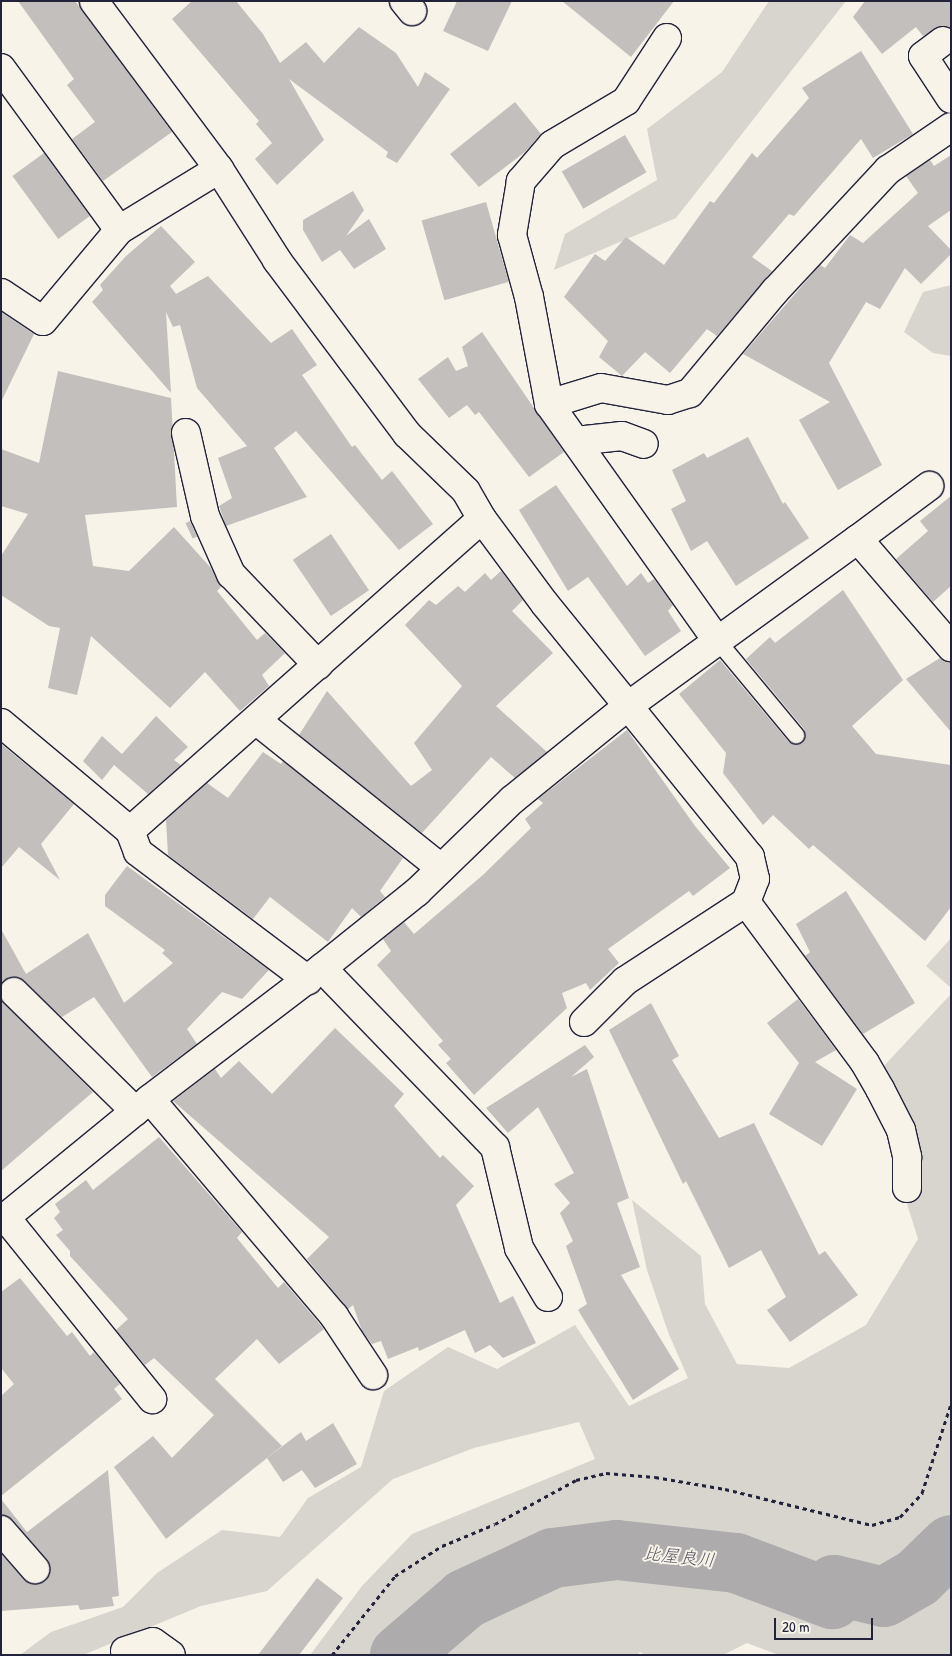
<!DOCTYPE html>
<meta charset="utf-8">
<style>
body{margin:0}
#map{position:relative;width:952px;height:1656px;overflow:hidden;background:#f7f3e8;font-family:"Patrick Hand","Klee One",sans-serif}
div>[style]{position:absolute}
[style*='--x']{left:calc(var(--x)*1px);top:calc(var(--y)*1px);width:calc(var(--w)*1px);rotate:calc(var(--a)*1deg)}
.green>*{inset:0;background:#d8d5cf}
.river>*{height:60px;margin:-30px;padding:0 30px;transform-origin:30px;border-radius:30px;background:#aeabad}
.building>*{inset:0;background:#c2bfbd;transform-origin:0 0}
.path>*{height:3px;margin-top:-1.5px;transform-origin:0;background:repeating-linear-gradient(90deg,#22223b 0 4px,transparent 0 8px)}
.roads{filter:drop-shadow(1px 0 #22223b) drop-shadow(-1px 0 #22223b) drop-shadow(0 1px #22223b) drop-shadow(0 -1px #22223b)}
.service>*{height:16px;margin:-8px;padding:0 8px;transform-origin:8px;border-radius:8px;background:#f7f3e8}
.minor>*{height:28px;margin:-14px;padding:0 14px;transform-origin:14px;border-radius:14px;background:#f7f3e8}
span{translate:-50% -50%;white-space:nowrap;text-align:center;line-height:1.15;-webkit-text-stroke:4px #f7f3e8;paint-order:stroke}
.water-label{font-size:18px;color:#535263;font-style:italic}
.frame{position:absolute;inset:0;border:2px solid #22223b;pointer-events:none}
.scale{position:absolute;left:774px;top:1618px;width:99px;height:22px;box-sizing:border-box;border:2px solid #22223b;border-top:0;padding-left:6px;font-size:15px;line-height:18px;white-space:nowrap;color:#22223b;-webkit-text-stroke:4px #f7f3e8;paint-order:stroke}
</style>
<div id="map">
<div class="green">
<div style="clip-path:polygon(769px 1px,846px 1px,676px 218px,554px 270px,565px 234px,657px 180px,647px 129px,722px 72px)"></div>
<div style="clip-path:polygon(951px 285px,951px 356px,933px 353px,904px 332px,923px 292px)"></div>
<div style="clip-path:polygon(951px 938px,951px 988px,926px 966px)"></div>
<div style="clip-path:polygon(951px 994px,951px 1655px,779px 1655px,747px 1643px,723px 1655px,645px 1655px,640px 1652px,637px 1655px,310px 1655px,362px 1586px,412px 1534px,595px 1459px,579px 1422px,474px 1448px,393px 1479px,267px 1591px,201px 1606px,83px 1655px,20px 1655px,51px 1632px,123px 1607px,157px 1573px,222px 1530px,280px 1537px,308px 1498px,361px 1467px,384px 1391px,448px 1347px,497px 1369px,575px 1325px,629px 1406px,688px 1378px,668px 1332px,647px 1270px,632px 1200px,701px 1256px,705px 1304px,737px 1364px,789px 1368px,866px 1325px,918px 1239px,897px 1172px,882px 1068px)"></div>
</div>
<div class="river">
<div style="--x:400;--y:1655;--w:86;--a:-40.7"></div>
<div style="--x:465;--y:1599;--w:97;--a:-25"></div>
<div style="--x:553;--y:1558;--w:64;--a:-7.1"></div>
<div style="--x:617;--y:1550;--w:120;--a:6.2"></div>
<div style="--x:736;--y:1563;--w:103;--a:20.6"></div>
<div style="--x:832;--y:1599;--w:14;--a:-82"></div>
<div style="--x:834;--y:1585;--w:51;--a:13.5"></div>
<div style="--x:884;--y:1597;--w:38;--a:-30"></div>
<div style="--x:917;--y:1578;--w:47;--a:-44.1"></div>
</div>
<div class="building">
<div style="clip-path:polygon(18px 1px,75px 1px,172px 132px,103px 181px,72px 139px,95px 122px,67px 85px,74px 79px)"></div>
<div style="clip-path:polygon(192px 1px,236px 1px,263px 34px,280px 63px,306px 42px,324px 63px,359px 27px,396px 53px,418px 87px,425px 72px,450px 89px,397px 163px,386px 157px,388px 152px,289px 79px,324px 140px,277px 185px,255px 159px,272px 143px,256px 124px,259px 121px,172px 19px)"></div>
<div style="clip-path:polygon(457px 1px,512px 1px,488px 51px,443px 31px)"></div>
<div style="clip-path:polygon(562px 1px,674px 1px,631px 57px)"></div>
<div style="clip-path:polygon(865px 1px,951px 1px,951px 28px,941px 26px,923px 36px,916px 27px,882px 54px,853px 17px)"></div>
<div style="clip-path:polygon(861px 51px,913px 134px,873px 158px,861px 139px,794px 216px,789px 214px,752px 257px,772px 271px,717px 336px,707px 329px,670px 373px,645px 352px,622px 376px,599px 357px,608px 341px,564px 297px,595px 254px,605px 261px,626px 237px,664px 265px,710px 201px,714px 203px,752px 153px,757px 158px,809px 98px,802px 88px)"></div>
<div style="clip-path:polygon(515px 102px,541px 134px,525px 152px,479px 187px,450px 154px)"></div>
<div style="left:625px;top:135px;width:43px;height:73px;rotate:60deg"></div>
<div style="left:44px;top:153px;width:78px;height:39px;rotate:54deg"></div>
<div style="clip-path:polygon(951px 155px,951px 210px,928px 226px,951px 250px,951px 254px,921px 284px,905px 268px,880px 309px,866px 302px,829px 363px,882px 465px,838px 490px,799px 420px,830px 402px,743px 354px,820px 265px,825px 268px,850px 235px,863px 243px,918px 193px,906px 176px,930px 160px,934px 166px)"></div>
<div style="clip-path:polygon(353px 191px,364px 210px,346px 236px,369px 219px,386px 249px,354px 269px,340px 250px,322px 262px,303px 230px,303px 220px)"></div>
<div style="left:486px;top:202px;width:83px;height:67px;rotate:74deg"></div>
<div style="clip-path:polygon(161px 226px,195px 262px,170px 286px,176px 294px,208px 276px,271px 343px,292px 329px,317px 365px,302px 375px,352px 447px,355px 445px,382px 480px,392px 471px,433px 524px,399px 550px,296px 431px,274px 448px,307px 497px,226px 526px,219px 506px,232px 498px,218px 458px,247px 446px,197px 388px,180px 325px,173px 327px,166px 312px,171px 393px,92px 302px,103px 290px,100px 285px,126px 256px)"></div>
<div style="clip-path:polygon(1px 312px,34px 334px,1px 402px)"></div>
<div style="clip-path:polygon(482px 332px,564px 452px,529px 477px,479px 412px,475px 415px,467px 405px,449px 418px,418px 379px,448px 357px,456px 371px,468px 366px,462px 347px)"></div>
<div style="clip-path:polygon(58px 371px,171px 398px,177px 507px,85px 515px,93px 566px,129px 571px,174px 527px,211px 568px,221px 587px,217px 591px,257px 640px,265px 633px,285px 653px,262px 675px,269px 686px,240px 711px,205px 672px,170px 708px,91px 636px,77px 695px,48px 688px,60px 628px,49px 626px,1px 595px,1px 556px,28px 514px,1px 506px,1px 449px,39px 463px)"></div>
<div style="clip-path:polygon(748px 437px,783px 504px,785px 502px,809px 538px,736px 586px,707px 541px,691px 551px,671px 509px,686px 501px,672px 470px,704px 453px,707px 458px)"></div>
<div style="clip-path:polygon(556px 485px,627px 586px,641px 573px,648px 583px,654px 579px,673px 605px,668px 611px,681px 631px,645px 656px,588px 577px,568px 591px,519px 510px)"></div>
<div style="clip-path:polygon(951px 496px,951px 586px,933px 602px,896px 559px,928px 531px,920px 521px)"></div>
<div style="left:190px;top:521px;width:17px;height:5px;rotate:65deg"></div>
<div style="left:331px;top:534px;width:68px;height:46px;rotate:56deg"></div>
<div style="clip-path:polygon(501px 571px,523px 600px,512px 611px,553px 653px,496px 706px,547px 752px,515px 778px,491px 757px,422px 833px,299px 735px,327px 691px,411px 786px,432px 770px,414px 743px,462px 686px,405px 625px,429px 600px,436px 605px,458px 586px,465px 592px,485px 573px,491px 580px)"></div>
<div style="clip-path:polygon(843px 590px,903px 680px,852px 726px,876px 754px,951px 765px,951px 907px,925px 941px,813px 845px,809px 849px,773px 815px,763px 825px,723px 773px,726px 753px,679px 694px,720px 660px,788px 741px,793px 744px,802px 743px,805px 738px,804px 729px,746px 659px,770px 637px,775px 643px)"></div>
<div style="clip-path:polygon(940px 658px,951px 662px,951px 732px,906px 679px)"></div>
<div style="clip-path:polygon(156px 716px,188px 747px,174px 760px,181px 765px,148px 794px,114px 765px,102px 780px,83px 761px,102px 736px,122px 754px)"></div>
<div style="clip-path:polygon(627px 730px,695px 826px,730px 868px,693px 896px,689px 891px,608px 949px,619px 963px,590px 990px,586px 983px,562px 993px,567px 1008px,474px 1095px,446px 1063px,451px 1059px,438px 1045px,443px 1041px,377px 965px,391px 951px,383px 939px,404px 922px,414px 934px,484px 874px,531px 828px,525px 819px,543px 803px,538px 799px)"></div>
<div style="clip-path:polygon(1px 744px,74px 804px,41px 844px,60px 880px,19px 847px,1px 868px)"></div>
<div style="clip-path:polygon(263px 752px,281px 764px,283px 761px,403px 858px,380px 891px,385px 897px,361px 917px,352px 908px,328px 942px,270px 897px,253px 919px,168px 855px,166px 820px,207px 783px,228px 798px)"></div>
<div style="clip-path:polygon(127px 866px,269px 970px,242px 999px,222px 992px,187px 1029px,197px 1044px,152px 1077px,94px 997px,62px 1017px,18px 977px,9px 977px,1px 984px,1px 929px,26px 974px,88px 933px,124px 1003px,173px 963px,162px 953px,165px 950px,105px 906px,105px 895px)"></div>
<div style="clip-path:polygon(846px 891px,915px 1003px,863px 1034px,805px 956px,810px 952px,796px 924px)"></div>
<div style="clip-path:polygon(798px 999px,836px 1050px,815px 1062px,857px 1089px,822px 1146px,769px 1114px,799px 1063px,767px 1023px)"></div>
<div style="clip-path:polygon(1px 1000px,93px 1092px,1px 1171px)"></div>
<div style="clip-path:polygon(651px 1003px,679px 1056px,672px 1060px,719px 1138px,754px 1123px,819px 1255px,825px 1251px,858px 1295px,790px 1342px,767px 1310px,786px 1297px,761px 1250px,729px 1268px,686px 1181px,683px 1184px,609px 1030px)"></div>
<div style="clip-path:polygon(335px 1028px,404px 1094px,394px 1106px,440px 1158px,443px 1155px,474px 1186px,456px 1205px,500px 1303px,513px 1296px,536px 1343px,503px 1358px,490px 1345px,475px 1353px,465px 1330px,419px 1351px,418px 1347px,388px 1359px,381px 1341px,372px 1344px,362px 1331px,353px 1305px,348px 1309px,307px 1259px,329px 1237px,173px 1101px,215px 1069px,221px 1078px,239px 1061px,272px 1094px)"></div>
<div style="clip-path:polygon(585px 1045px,594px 1057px,571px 1077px,587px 1069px,629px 1198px,617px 1203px,640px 1267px,621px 1275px,679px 1369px,633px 1400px,578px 1310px,587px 1304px,566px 1246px,573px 1241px,560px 1213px,570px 1203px,554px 1184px,574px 1173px,538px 1107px,508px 1133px,486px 1108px)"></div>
<div style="clip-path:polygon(159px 1137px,242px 1232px,237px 1238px,278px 1288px,284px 1282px,324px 1329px,279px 1364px,257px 1339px,215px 1379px,282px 1446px,166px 1539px,114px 1467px,153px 1436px,172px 1458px,214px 1415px,154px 1358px,145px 1365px,116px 1330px,128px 1319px,70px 1256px,70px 1251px,56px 1235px,63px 1230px,54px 1218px,60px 1212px,55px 1204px,86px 1180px,93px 1190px)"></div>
<div style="clip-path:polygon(20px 1278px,67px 1336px,72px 1332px,90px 1356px,94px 1352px,120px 1384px,114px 1389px,122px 1399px,1px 1496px,1px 1396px,14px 1384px,1px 1368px,1px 1292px)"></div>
<div style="clip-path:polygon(333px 1423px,357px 1464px,315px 1488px,302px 1470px,283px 1482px,267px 1458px,301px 1432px,306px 1441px)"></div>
<div style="clip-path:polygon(108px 1470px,119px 1596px,112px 1597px,114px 1606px,80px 1610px,78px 1605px,1px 1611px,1px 1554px,30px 1584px,45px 1581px,50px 1566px,13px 1520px,1px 1515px,1px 1499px,27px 1532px)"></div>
<div style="clip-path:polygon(317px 1578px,343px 1598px,299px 1655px,258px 1655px)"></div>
</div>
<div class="path">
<div style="--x:332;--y:1655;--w:101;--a:-51.4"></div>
<div style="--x:395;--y:1576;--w:56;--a:-32.6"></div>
<div style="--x:442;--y:1546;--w:57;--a:-22.5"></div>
<div style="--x:495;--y:1524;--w:92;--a:-28.5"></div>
<div style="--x:576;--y:1480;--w:31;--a:-13"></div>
<div style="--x:606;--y:1473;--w:49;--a:4.7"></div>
<div style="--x:655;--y:1477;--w:71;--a:9.7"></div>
<div style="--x:725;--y:1489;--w:151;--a:13.8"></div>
<div style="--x:872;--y:1525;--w:29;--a:-16"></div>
<div style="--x:900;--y:1517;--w:33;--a:-47"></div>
<div style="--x:922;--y:1493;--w:94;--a:-72"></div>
</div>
<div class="roads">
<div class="service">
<div style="--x:717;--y:640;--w:124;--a:50.3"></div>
</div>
<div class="minor">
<div style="--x:404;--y:1;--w:13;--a:51"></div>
<div style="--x:667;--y:38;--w:75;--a:123.1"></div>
<div style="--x:626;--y:101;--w:86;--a:149.3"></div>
<div style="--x:552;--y:145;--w:48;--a:130.7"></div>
<div style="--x:521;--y:181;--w:55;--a:99.5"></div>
<div style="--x:512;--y:235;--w:64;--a:74.7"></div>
<div style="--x:529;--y:297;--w:109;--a:79.4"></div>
<div style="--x:549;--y:404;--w:290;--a:54.6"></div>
<div style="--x:943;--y:41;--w:25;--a:143"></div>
<div style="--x:923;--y:56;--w:51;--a:56.9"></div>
<div style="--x:1;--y:68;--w:200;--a:53.9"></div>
<div style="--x:1;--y:293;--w:50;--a:33.7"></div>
<div style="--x:43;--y:321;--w:119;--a:-50.1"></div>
<div style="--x:119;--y:230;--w:117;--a:-31.4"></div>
<div style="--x:549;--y:404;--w:54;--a:-17.1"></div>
<div style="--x:601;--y:388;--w:68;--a:10.2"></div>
<div style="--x:668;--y:400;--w:23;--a:-18"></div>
<div style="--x:690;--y:393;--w:133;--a:-50.2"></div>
<div style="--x:775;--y:291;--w:166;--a:-47"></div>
<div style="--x:888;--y:170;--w:76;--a:-34.3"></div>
<div style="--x:186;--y:433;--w:85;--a:77.1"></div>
<div style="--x:205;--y:516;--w:64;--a:65.9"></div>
<div style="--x:231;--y:574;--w:126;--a:46.3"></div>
<div style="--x:576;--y:441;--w:46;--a:-6.2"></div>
<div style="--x:622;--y:436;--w:23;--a:20"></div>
<div style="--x:858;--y:539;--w:89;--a:-36.7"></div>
<div style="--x:256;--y:720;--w:237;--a:38.7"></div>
<div style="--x:1;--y:723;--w:168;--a:39.9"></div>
<div style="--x:130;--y:831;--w:22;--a:69"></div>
<div style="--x:138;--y:852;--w:213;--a:37"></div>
<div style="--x:130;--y:831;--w:470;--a:-41.6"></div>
<div style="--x:746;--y:902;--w:200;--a:53.5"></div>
<div style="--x:865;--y:1063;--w:30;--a:60"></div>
<div style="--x:880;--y:1089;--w:46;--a:62.9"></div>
<div style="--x:901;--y:1130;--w:28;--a:77"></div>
<div style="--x:907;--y:1157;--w:31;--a:90"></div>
<div style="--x:322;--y:968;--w:249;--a:46"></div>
<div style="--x:495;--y:1147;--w:104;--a:76.6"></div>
<div style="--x:519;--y:1248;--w:57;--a:59.4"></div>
<div style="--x:14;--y:992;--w:170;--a:44.5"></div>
<div style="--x:584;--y:1022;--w:58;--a:-45"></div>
<div style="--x:625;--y:981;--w:145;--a:-33.1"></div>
<div style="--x:746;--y:902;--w:25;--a:-69"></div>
<div style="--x:755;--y:879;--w:23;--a:-103"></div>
<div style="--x:750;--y:857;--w:194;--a:-128.9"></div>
<div style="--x:628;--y:706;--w:284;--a:-36"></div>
<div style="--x:858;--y:539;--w:143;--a:49.3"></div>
<div style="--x:150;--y:1099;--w:285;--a:49.7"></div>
<div style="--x:334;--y:1316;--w:71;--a:56.5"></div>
<div style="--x:6;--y:1218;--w:233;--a:51.1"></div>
<div style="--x:1;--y:1221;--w:193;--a:-39.3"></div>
<div style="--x:150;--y:1099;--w:216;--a:-37.3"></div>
<div style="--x:322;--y:968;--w:122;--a:-38.7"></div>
<div style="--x:417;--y:892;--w:132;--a:-44.1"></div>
<div style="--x:512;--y:800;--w:149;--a:-39"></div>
<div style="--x:628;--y:706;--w:132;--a:-129.1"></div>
<div style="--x:545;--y:604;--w:106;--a:-126.5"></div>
<div style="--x:482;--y:519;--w:32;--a:-120"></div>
<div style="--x:466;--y:491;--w:82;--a:-136"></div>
<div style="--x:407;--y:434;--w:217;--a:-126.8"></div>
<div style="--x:277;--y:260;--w:108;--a:-122.5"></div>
<div style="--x:219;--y:169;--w:209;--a:-126.7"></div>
<div style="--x:1;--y:1530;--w:52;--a:48.9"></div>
<div style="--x:125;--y:1651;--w:29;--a:-18"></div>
<div style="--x:153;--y:1642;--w:22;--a:36"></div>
</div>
</div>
<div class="water-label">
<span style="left:679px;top:1557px;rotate:6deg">比屋良川</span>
</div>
<div class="frame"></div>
<div class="scale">20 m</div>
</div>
